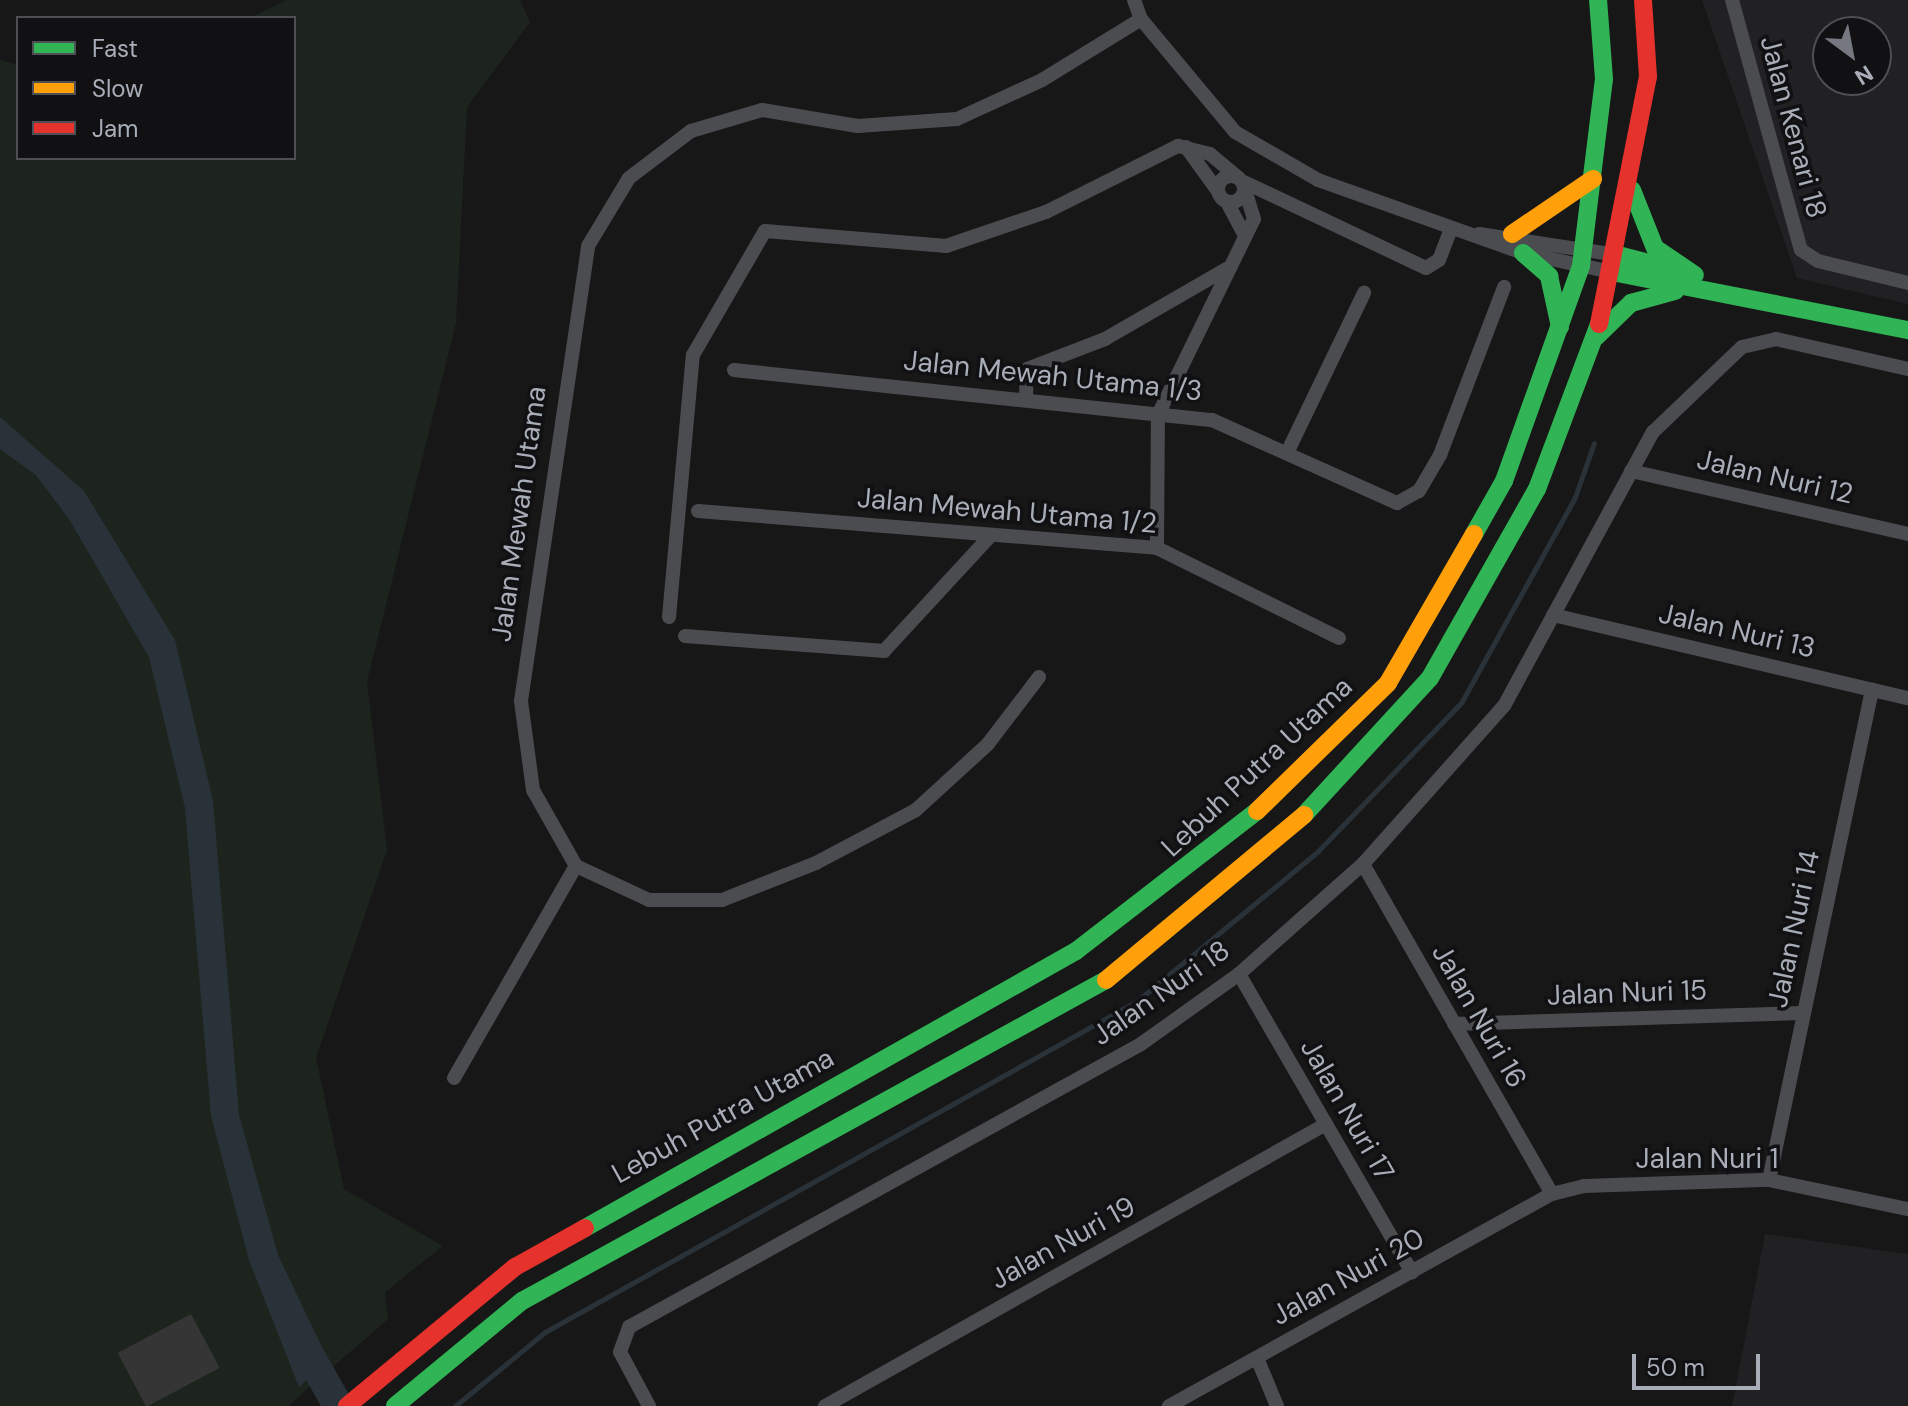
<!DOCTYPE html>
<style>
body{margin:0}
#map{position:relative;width:1908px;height:1406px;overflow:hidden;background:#171717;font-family:"DM Sans",sans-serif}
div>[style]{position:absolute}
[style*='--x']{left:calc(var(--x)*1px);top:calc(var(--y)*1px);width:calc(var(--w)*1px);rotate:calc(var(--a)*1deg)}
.built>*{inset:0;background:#212123}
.green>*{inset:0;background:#1d241e}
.water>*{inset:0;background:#2a3239}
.stream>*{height:5px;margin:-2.5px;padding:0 2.5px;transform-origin:2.5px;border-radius:2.5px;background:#2a3239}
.river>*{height:30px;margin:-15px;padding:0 15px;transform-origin:15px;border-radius:15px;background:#2a3239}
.building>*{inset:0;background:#353536;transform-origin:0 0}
.street>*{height:14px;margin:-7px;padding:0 7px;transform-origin:7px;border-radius:7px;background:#4b4c50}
.street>.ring{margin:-7px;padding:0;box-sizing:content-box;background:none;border:14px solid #4b4c50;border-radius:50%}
.fast>*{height:18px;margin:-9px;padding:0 9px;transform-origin:9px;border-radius:9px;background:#30b455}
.slow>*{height:18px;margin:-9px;padding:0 9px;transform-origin:9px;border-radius:9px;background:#ff9f0a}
.jam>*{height:18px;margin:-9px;padding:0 9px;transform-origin:9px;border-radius:9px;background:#e5322d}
span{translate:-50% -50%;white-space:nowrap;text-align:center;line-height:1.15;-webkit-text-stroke:7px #111113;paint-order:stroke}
.street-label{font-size:28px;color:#a8adb8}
.legend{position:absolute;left:16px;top:16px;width:280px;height:144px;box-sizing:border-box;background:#111113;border:2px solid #4d4f55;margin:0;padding:10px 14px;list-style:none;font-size:24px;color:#a8adb8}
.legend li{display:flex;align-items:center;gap:16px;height:40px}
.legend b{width:40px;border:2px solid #4d4f55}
.north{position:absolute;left:1812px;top:16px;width:80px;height:80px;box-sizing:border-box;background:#111113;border:2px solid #4d4f55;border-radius:50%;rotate:148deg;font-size:22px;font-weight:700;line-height:32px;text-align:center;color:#a8adb8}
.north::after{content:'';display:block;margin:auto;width:28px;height:36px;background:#757880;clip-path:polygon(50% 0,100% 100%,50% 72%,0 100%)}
.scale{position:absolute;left:1632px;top:1354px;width:128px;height:36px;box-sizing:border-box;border:4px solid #a8adb8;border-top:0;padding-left:10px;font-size:24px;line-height:28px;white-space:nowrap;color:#a8adb8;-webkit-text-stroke:6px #111113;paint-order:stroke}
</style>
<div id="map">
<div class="built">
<div style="clip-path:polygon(evenodd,1702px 0,1908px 0,1908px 304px,1797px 278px,1702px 0,1828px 32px,1876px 32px,1876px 80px,1828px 80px,1828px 32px)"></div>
<div style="clip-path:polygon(1765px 1234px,1908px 1254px,1908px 1406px,1732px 1406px)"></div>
</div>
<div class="green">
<div style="clip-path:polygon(287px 0,520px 0,530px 22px,467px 107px,456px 323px,367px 681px,387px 850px,316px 1058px,344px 1189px,443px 1246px,385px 1292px,388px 1319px,288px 1406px,0 1406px,0 60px,18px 65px,18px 158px,294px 158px,294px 18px,250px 18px)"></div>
</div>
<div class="water">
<div style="clip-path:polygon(0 417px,84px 491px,175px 640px,213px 801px,239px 1115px,278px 1255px,328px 1360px,299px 1387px,249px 1260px,211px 1116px,185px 808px,149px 657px,69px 519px,36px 475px,0 449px)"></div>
</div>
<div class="stream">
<div style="--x:455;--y:1406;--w:117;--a:-39.4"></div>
<div style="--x:545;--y:1332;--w:678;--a:-29.21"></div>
<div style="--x:1137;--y:1001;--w:235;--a:-39.6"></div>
<div style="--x:1318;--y:851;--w:206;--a:-46"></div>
<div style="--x:1461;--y:703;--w:235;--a:-61"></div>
<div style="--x:1575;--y:497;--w:57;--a:-70.6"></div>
</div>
<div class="river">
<div style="--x:299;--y:1337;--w:75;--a:60.4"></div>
</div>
<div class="building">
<div style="left:191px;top:1314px;width:61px;height:83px;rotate:62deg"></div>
</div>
<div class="street">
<div style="--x:1134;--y:0;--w:20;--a:70"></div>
<div style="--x:1141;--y:19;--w:147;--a:50.2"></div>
<div style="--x:1235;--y:132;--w:96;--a:30"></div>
<div style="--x:1318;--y:180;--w:218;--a:19.6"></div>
<div style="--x:1523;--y:253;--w:91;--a:12.1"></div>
<div style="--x:1732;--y:0;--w:259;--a:74.6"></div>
<div style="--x:1801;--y:250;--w:20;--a:33"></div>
<div style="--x:1818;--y:261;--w:93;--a:13.7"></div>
<div style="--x:1186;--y:147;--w:53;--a:54.2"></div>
<div class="ring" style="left:1218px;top:176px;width:12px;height:12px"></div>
<div style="--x:1244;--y:182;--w:201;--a:25.3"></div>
<div style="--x:1426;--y:268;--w:15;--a:-32"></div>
<div style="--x:1439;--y:260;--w:34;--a:-69"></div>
<div style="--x:1227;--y:202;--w:36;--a:62"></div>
<div style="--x:1479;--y:234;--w:141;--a:8.6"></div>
<div style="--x:734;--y:370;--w:481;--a:6"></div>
<div style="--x:1212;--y:420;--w:203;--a:24.2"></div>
<div style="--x:1397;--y:503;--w:25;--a:-29"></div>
<div style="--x:1419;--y:491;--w:42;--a:-59.7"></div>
<div style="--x:1440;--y:455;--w:180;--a:-69.1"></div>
<div style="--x:1026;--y:397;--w:28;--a:-88"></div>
<div style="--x:1027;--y:369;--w:84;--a:-21"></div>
<div style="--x:1105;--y:339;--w:140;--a:-30"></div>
<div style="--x:1287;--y:453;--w:178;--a:-64.3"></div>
<div style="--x:1631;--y:471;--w:284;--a:12.8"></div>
<div style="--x:698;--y:511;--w:460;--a:4.6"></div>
<div style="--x:1157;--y:548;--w:203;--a:26.3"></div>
<div style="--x:1157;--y:548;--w:133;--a:-89.6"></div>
<div style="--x:1158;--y:415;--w:218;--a:-63.9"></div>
<div style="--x:1254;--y:219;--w:34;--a:-107"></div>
<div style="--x:1553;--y:615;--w:365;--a:13.2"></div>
<div style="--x:669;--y:617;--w:263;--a:-84.8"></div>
<div style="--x:693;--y:355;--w:143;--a:-59.9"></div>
<div style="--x:765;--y:231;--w:182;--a:4.7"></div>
<div style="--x:946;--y:246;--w:106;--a:-18.8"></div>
<div style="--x:1046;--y:212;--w:148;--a:-26.6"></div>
<div style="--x:1178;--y:146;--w:33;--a:14"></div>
<div style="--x:1210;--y:154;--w:38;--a:40"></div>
<div style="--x:685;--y:636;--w:200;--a:4.3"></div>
<div style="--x:884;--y:651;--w:158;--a:-47.3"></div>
<div style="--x:1039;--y:677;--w:84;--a:127.3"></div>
<div style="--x:988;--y:744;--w:98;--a:137.5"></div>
<div style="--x:916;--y:810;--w:113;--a:152.1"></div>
<div style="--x:816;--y:863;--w:101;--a:158.5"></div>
<div style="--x:722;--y:900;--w:73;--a:180"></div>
<div style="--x:649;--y:900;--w:81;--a:-155"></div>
<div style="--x:576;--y:866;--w:87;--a:-119.5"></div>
<div style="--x:533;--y:790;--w:90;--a:-97.7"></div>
<div style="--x:521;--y:701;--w:460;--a:-81.6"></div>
<div style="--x:588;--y:246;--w:79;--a:-58.9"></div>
<div style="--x:629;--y:178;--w:78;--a:-37.2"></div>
<div style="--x:691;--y:131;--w:74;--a:-16.5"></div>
<div style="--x:762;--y:110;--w:97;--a:9.5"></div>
<div style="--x:858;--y:126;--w:99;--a:-4"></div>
<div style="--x:957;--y:119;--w:94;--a:-24.6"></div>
<div style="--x:1042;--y:80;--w:116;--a:-31.6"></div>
<div style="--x:1363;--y:864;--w:380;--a:60.2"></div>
<div style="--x:1239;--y:974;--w:345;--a:59.9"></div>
<div style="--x:1454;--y:1024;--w:348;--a:-1.8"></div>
<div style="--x:454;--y:1078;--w:245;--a:-60.1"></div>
<div style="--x:1769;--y:1180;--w:501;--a:-78.13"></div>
<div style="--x:1257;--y:1358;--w:52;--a:67.4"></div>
<div style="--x:649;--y:1406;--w:61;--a:-118.2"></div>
<div style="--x:620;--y:1352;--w:27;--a:-70"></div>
<div style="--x:629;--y:1327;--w:585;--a:-28.93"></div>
<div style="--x:1141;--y:1044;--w:120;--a:-35.5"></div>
<div style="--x:1239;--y:974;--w:166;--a:-41.6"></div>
<div style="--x:1363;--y:864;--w:212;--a:-48.3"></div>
<div style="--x:1504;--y:706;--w:312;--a:-61.5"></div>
<div style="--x:1653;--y:432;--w:123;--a:-43.7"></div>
<div style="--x:1742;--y:347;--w:35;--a:-13"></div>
<div style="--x:1776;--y:339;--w:135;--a:12.8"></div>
<div style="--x:825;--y:1406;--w:575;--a:-29.37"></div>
<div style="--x:1169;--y:1406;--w:438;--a:-29"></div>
<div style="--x:1552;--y:1194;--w:33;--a:-14"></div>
<div style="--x:1584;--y:1186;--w:185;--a:-1.9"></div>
<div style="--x:1769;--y:1180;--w:142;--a:11.8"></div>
</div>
<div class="fast">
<div style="--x:1632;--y:190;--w:62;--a:68.4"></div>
<div style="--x:1655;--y:248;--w:48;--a:34"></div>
<div style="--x:1523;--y:253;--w:35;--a:41"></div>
<div style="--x:1549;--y:276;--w:52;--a:77.8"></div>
<div style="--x:1618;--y:255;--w:60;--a:14.5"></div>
<div style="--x:1612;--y:272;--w:302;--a:11.1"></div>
<div style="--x:1596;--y:337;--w:49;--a:-44.2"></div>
<div style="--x:1631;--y:303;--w:46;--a:-15.3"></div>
<div style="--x:1474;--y:534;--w:61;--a:-60.5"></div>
<div style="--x:1504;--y:481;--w:228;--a:-70.3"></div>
<div style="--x:1581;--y:266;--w:188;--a:-83"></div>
<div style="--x:1604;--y:79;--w:79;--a:-94.3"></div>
<div style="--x:1304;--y:815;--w:186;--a:-47.4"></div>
<div style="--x:1430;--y:678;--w:217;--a:-60.5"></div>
<div style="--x:1537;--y:489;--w:176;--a:-69.4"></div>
<div style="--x:585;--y:1228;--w:564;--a:-29.43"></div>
<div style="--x:1076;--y:951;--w:229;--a:-37.7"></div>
<div style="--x:395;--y:1406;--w:165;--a:-39.6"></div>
<div style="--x:522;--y:1301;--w:666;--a:-28.8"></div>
</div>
<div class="slow">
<div style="--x:1512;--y:234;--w:98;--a:-34.2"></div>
<div style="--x:1257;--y:811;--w:183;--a:-44.3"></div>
<div style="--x:1388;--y:683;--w:172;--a:-60"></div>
<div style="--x:1106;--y:980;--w:258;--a:-39.8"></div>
</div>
<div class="jam">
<div style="--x:1599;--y:324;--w:252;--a:-78.8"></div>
<div style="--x:1648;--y:77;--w:77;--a:-93.7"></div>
<div style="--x:347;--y:1406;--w:218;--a:-39.6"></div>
<div style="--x:515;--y:1267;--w:80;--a:-29.1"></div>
</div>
<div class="street-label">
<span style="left:1793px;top:127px;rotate:75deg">Jalan Kenari 18</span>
<span style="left:1053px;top:376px;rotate:6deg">Jalan Mewah Utama 1/3</span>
<span style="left:1775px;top:477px;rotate:13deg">Jalan Nuri 12</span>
<span style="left:1007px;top:511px;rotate:5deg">Jalan Mewah Utama 1/2</span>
<span style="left:519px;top:514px;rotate:-82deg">Jalan Mewah Utama</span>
<span style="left:1737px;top:631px;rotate:13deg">Jalan Nuri 13</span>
<span style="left:1257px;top:767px;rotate:-43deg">Lebuh Putra Utama</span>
<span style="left:1794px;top:929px;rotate:-78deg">Jalan Nuri 14</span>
<span style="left:1161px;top:993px;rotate:-35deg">Jalan Nuri 18</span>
<span style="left:1627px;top:993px;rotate:-2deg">Jalan Nuri 15</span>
<span style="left:1479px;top:1016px;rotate:60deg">Jalan Nuri 16</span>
<span style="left:1347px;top:1110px;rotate:60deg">Jalan Nuri 17</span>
<span style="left:723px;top:1116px;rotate:-29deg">Lebuh Putra Utama</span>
<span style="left:1707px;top:1159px">Jalan Nuri 1</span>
<span style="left:1063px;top:1243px;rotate:-29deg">Jalan Nuri 19</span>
<span style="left:1348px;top:1277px;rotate:-29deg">Jalan Nuri 20</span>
</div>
<ul class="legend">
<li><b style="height:10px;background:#30b455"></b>Fast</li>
<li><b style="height:10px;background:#ff9f0a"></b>Slow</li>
<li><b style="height:10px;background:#e5322d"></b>Jam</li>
</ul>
<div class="north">N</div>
<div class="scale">50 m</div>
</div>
